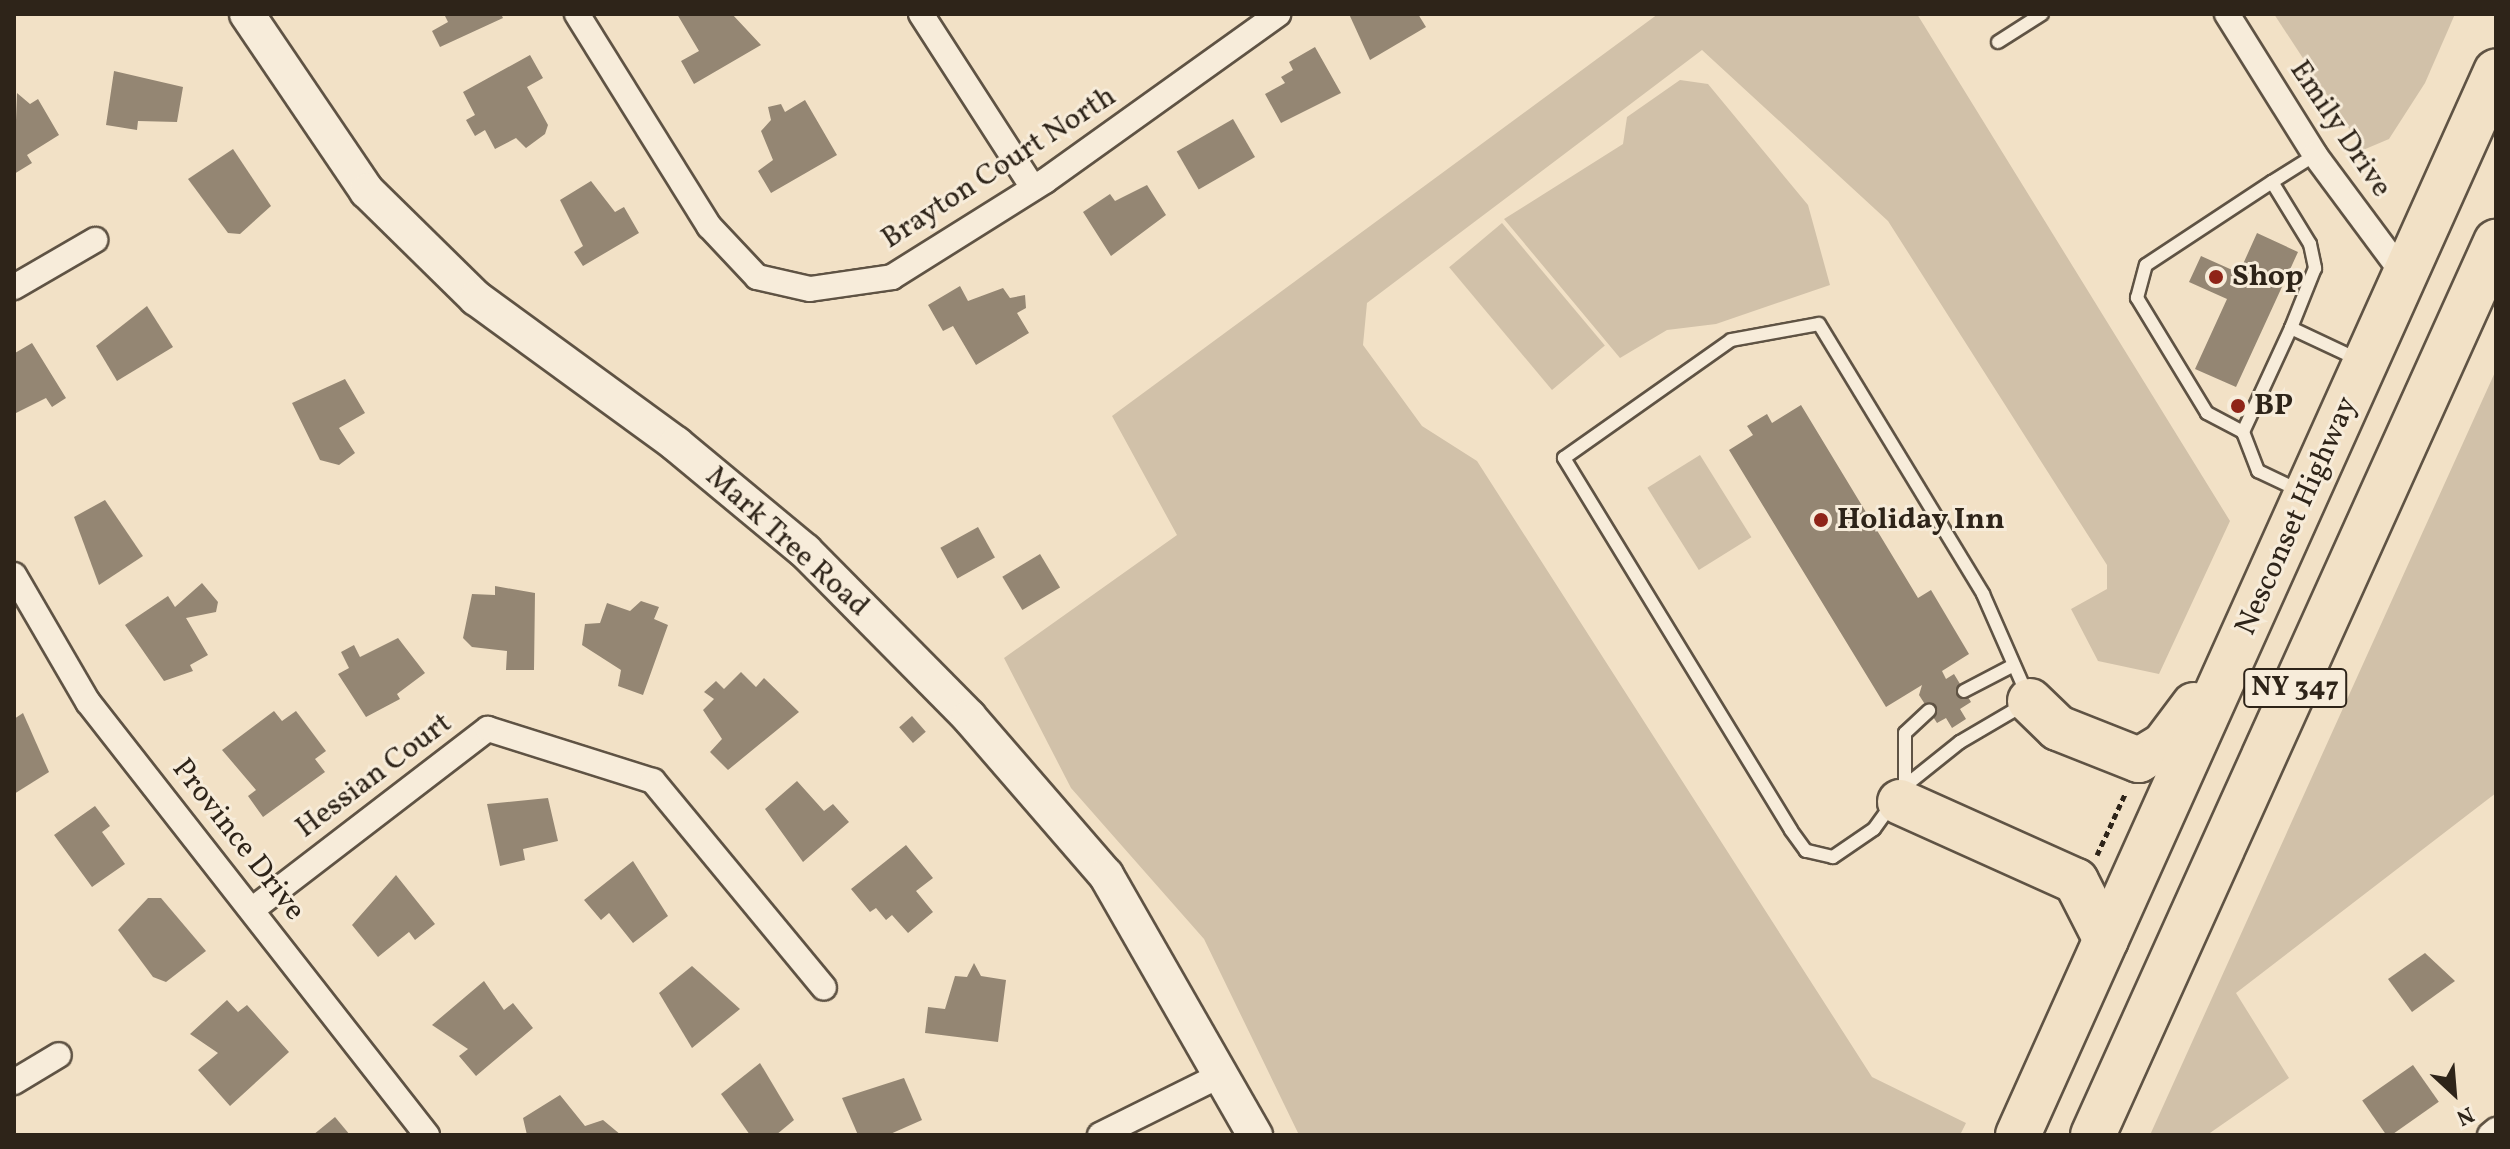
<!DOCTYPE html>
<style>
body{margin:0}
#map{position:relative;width:2510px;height:1149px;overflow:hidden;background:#f2e1c6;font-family:Vollkorn,serif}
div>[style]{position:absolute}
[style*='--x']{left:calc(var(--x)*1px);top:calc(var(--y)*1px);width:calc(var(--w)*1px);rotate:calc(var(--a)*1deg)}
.green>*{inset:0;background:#d1c1a9;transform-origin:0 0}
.building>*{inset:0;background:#948673;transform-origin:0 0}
.path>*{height:5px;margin-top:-2.5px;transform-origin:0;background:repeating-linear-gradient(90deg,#2e2419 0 6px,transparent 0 10px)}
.roads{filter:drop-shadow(2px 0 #5f5344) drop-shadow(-2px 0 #5f5344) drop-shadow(0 2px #5f5344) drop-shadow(0 -2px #5f5344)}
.lane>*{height:12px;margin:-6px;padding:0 6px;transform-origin:6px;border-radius:6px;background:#f7ecda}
.street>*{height:24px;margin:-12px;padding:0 12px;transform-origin:12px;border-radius:12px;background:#f7ecda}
.secondary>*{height:34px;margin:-17px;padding:0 17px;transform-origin:17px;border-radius:17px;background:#f7ecda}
.highway>*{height:44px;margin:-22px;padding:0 22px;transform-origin:22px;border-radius:22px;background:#f2e1c6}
.dots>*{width:22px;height:22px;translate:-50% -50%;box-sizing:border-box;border:4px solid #f7ecda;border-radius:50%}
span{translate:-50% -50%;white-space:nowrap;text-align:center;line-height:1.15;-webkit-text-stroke:6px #f7ecda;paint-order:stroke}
.shield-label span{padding:2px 6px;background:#f7ecda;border:2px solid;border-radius:6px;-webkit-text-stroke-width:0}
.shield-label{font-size:28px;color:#2e2419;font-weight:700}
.street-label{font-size:30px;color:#2e2419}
.poi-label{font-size:30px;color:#2e2419;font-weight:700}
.left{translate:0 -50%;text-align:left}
.frame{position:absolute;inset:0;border:16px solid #2e2419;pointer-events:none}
.north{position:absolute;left:2414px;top:1053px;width:80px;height:80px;-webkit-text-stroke:6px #f7ecda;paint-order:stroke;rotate:154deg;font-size:22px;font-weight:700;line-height:32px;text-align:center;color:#2e2419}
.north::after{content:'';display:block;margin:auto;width:28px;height:36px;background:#2e2419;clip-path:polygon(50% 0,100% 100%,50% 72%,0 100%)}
</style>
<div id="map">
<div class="green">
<div style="clip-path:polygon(1658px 14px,1917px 14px,2230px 521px,2159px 674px,2098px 661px,2071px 609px,2107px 589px,2107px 565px,1888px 221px,1702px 50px,1367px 303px,1363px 345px,1422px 426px,1477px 461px,1872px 1077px,1966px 1123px,1960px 1135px,1299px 1135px,1204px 939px,1071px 788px,1004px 658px,1177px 535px,1112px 416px)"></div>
<div style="clip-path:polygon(2274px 14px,2455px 14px,2425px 83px,2389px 139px,2363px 150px)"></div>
<div style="clip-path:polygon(1680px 80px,1708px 84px,1808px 205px,1830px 285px,1716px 324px,1667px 330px,1620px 358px,1504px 219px,1623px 144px,1627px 117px)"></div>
<div style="left:1502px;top:223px;width:160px;height:69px;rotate:50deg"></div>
<div style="clip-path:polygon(2496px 370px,2496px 793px,2236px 993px,2289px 1078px,2207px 1135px,2150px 1135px)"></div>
<div style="left:1700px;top:455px;width:97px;height:62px;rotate:58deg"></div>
</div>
<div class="building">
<div style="clip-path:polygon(444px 14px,501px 14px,503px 18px,440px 47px,432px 31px,448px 22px)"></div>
<div style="clip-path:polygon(677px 14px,732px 14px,761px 45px,694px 84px,681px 61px,699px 51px)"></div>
<div style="clip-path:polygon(1349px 14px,1418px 14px,1426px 27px,1370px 60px)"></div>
<div style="clip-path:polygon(1315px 47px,1341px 93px,1281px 123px,1265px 94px,1285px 83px,1281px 77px,1293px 70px,1289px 62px)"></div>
<div style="clip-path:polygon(530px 55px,543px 78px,527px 87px,548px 125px,545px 134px,526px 148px,516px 138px,495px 149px,485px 130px,475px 136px,466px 120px,475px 115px,463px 92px)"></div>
<div style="clip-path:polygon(114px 71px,183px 87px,177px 122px,138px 121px,137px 130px,106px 125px)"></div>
<div style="clip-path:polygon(17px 93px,30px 104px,38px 99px,59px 135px,27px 155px,32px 163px,14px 174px)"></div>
<div style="clip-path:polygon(805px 100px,837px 155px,771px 193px,758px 171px,773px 160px,761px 131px,771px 120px,768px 107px,781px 104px,785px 112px)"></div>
<div style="left:1233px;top:119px;width:44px;height:65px;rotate:60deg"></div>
<div style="clip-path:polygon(233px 149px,271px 206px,240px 234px,228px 233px,188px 179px)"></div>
<div style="clip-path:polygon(591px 181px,615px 212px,624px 207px,639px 233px,583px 266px,574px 252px,583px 246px,560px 200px)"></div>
<div style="clip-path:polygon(1147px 185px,1166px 215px,1111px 256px,1083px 212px,1110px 194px,1115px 201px)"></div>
<div style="clip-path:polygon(2257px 233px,2298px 252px,2236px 387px,2195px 369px,2227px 299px,2189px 282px,2201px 256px,2239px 273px)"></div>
<div style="clip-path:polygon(960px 286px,968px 301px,1003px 288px,1010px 298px,1025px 295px,1026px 308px,1017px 313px,1029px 333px,976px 365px,953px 326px,943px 331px,928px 305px)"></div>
<div style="clip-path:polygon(147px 306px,173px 347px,117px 381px,96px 346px)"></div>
<div style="clip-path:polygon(32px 343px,66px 398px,52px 407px,46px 398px,14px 414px,15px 353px)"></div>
<div style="clip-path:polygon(345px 379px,365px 413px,339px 428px,355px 453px,339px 465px,320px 460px,292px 403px)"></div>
<div style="clip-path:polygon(1801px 405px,1918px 598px,1931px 590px,1969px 654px,1942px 671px,1946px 679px,1954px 674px,1971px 702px,1960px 709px,1966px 719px,1952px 728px,1946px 718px,1937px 723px,1919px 695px,1922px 685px,1886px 707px,1729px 450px,1753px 435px,1747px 426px,1767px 414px,1772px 423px)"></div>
<div style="clip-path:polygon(105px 500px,143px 556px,99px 585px,74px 517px)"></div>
<div style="left:978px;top:527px;width:35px;height:43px;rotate:61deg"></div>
<div style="left:1040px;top:554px;width:39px;height:44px;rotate:59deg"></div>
<div style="clip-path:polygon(202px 583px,218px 602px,216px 612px,186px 618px,208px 655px,190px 665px,193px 671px,164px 681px,125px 625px,168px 596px,175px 607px)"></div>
<div style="clip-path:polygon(495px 586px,535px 593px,534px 670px,506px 670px,507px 651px,472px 647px,463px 638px,472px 594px,495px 595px)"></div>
<div style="clip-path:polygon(641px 601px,659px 607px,654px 619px,668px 625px,643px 695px,618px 686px,621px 670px,582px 645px,585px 624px,600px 623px,607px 603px,630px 611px)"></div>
<div style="clip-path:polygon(398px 638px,425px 673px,397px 694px,400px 699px,366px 717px,338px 674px,349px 668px,341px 652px,354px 645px,360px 657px)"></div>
<div style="clip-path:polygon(741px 672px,756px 687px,764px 678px,799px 712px,728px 770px,710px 752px,722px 739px,703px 710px,714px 699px,704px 692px,716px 681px,724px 689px)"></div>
<div style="clip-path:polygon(274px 711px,282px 721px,296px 711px,326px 751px,315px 759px,325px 772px,263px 817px,248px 796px,256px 790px,222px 750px)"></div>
<div style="clip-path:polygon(23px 713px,49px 772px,14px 794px,14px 719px)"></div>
<div style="left:912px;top:716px;width:21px;height:17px;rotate:49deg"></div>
<div style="clip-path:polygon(797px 781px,824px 811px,833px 804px,849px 822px,803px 862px,765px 809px)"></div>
<div style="clip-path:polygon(548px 798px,558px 841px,523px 849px,525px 860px,500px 866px,487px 804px)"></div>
<div style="clip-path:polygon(95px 806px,110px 826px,102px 832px,125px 864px,92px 887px,54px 835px)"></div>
<div style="clip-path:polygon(906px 845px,933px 878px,916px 891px,933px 912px,908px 933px,892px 915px,886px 920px,876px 908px,870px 912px,851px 889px)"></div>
<div style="clip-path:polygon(633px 861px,668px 916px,633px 943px,609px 913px,601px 920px,584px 900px)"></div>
<div style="clip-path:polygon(396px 875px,435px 924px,415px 940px,409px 932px,378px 957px,352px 925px)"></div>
<div style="clip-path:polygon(148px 898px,161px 898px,206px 951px,166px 982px,153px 977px,118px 930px)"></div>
<div style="clip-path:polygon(2425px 953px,2455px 981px,2412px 1012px,2388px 979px)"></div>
<div style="clip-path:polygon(974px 963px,981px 976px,1006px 980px,998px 1042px,925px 1033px,928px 1007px,945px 1009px,955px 976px,967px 977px)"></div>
<div style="clip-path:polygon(692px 966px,740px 1009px,692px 1048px,659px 993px)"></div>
<div style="clip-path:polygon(484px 981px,504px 1010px,513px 1003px,533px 1028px,476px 1076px,459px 1056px,468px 1049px,432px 1025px)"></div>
<div style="clip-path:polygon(227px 1000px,238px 1012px,247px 1005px,289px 1052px,230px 1106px,198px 1070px,218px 1053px,190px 1034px)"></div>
<div style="clip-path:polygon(760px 1063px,794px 1120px,776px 1135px,750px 1135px,721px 1094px)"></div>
<div style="left:2413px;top:1065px;width:45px;height:62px;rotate:55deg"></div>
<div style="clip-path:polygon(904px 1078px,922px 1120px,888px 1135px,858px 1135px,842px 1098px)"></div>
<div style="clip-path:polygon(560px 1095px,585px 1126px,603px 1120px,621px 1135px,527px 1135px,523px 1118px)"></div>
<div style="clip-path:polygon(335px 1117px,350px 1135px,313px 1135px)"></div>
</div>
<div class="path">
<div style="--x:2097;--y:855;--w:69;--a:-65.3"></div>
</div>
<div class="roads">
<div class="lane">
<div style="--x:1998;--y:42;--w:52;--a:-32.5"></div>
<div style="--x:2315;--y:155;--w:51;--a:147.9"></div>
<div style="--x:2272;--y:182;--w:73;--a:58.5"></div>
<div style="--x:2310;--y:244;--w:25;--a:78"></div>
<div style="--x:2315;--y:268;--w:65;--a:111.8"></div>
<div style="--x:2291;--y:328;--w:75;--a:25.2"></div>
<div style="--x:1819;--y:324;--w:316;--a:58.7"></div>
<div style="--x:1983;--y:594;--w:117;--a:66.3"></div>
<div style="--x:2030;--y:701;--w:81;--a:149.6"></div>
<div style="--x:1960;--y:742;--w:70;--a:141.3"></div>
<div style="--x:1905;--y:786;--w:53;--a:125.8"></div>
<div style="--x:1874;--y:829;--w:50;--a:145.7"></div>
<div style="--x:1833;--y:857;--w:28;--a:-167"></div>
<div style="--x:1806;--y:851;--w:26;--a:-126"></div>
<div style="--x:1791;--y:830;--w:436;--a:-121.4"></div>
<div style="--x:1564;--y:458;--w:204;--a:-35.2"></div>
<div style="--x:1731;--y:340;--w:89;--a:-10.3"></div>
<div style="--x:2291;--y:328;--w:115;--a:114.8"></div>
<div style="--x:2243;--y:432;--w:42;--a:69"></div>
<div style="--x:2258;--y:471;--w:44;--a:25.4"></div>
<div style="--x:2243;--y:432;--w:41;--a:-152.2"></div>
<div style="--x:2207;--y:413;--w:135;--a:-121.3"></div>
<div style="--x:2137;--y:298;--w:34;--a:-75"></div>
<div style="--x:2146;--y:265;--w:151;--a:-33.4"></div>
<div style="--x:1964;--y:691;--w:56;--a:-27.5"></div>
<div style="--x:1905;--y:786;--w:53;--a:-90"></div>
<div style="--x:1905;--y:733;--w:33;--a:-43"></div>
</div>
<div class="street">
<div style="--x:577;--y:14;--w:250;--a:58.1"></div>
<div style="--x:709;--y:226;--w:70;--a:46.7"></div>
<div style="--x:757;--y:277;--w:54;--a:12.8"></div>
<div style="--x:810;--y:289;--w:83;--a:-8.3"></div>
<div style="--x:892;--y:277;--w:181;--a:-32.1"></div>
<div style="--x:1045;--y:181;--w:287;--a:-35.6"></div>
<div style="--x:921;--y:14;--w:207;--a:57.2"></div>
<div style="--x:2227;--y:14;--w:166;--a:58"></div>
<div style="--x:2315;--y:155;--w:151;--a:53.4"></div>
<div style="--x:14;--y:287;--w:94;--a:-30.1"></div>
<div style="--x:14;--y:575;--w:147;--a:59.8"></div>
<div style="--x:88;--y:702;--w:550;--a:51.94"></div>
<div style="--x:253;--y:909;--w:296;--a:-37.5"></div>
<div style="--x:488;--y:729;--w:173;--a:17.5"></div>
<div style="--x:653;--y:781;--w:268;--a:50.4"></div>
<div style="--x:14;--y:1082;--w:52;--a:-31"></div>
<div style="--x:1100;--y:1135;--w:137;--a:-26.4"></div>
<div style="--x:2490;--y:1135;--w:8;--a:-40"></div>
</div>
<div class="secondary">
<div style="--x:247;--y:14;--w:214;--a:55.9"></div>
<div style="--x:367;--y:191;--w:153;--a:44.5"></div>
<div style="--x:476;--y:298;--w:248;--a:36.1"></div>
<div style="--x:676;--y:444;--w:168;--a:39.7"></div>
<div style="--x:805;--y:551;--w:233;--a:45.3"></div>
<div style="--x:969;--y:717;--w:209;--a:49.1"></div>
<div style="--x:1106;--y:875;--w:300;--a:60.2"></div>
</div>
<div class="highway">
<div style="--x:2030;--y:701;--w:39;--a:44"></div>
<div style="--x:2058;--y:728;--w:87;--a:21.6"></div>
<div style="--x:2139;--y:760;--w:29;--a:-31"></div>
<div style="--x:2164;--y:745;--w:50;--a:-53.1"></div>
<div style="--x:1900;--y:802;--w:193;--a:24.2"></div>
<div style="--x:2076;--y:881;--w:66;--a:63"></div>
<div style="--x:2018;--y:1135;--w:1166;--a:-65.79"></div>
<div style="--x:2093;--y:1135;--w:980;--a:-65.71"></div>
</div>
</div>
<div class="dots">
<div style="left:2216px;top:277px;background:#8f2418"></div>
<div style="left:2238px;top:406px;background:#8f2418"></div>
<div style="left:1821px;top:520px;background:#8f2418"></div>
</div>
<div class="shield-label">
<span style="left:2295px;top:688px">NY 347</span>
</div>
<div class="street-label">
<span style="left:2340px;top:129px;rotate:56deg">Emily Drive</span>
<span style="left:999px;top:168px;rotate:-33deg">Brayton Court North</span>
<span style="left:2297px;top:516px;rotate:-66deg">Nesconset Highway</span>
<span style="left:787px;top:542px;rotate:42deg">Mark Tree Road</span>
<span style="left:374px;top:776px;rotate:-37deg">Hessian Court</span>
<span style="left:238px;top:840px;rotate:52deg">Province Drive</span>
</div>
<div class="poi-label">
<span class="left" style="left:2232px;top:277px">Shop</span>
<span class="left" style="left:2254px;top:406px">BP</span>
<span class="left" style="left:1837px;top:520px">Holiday Inn</span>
</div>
<div class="frame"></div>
<div class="north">N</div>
</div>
